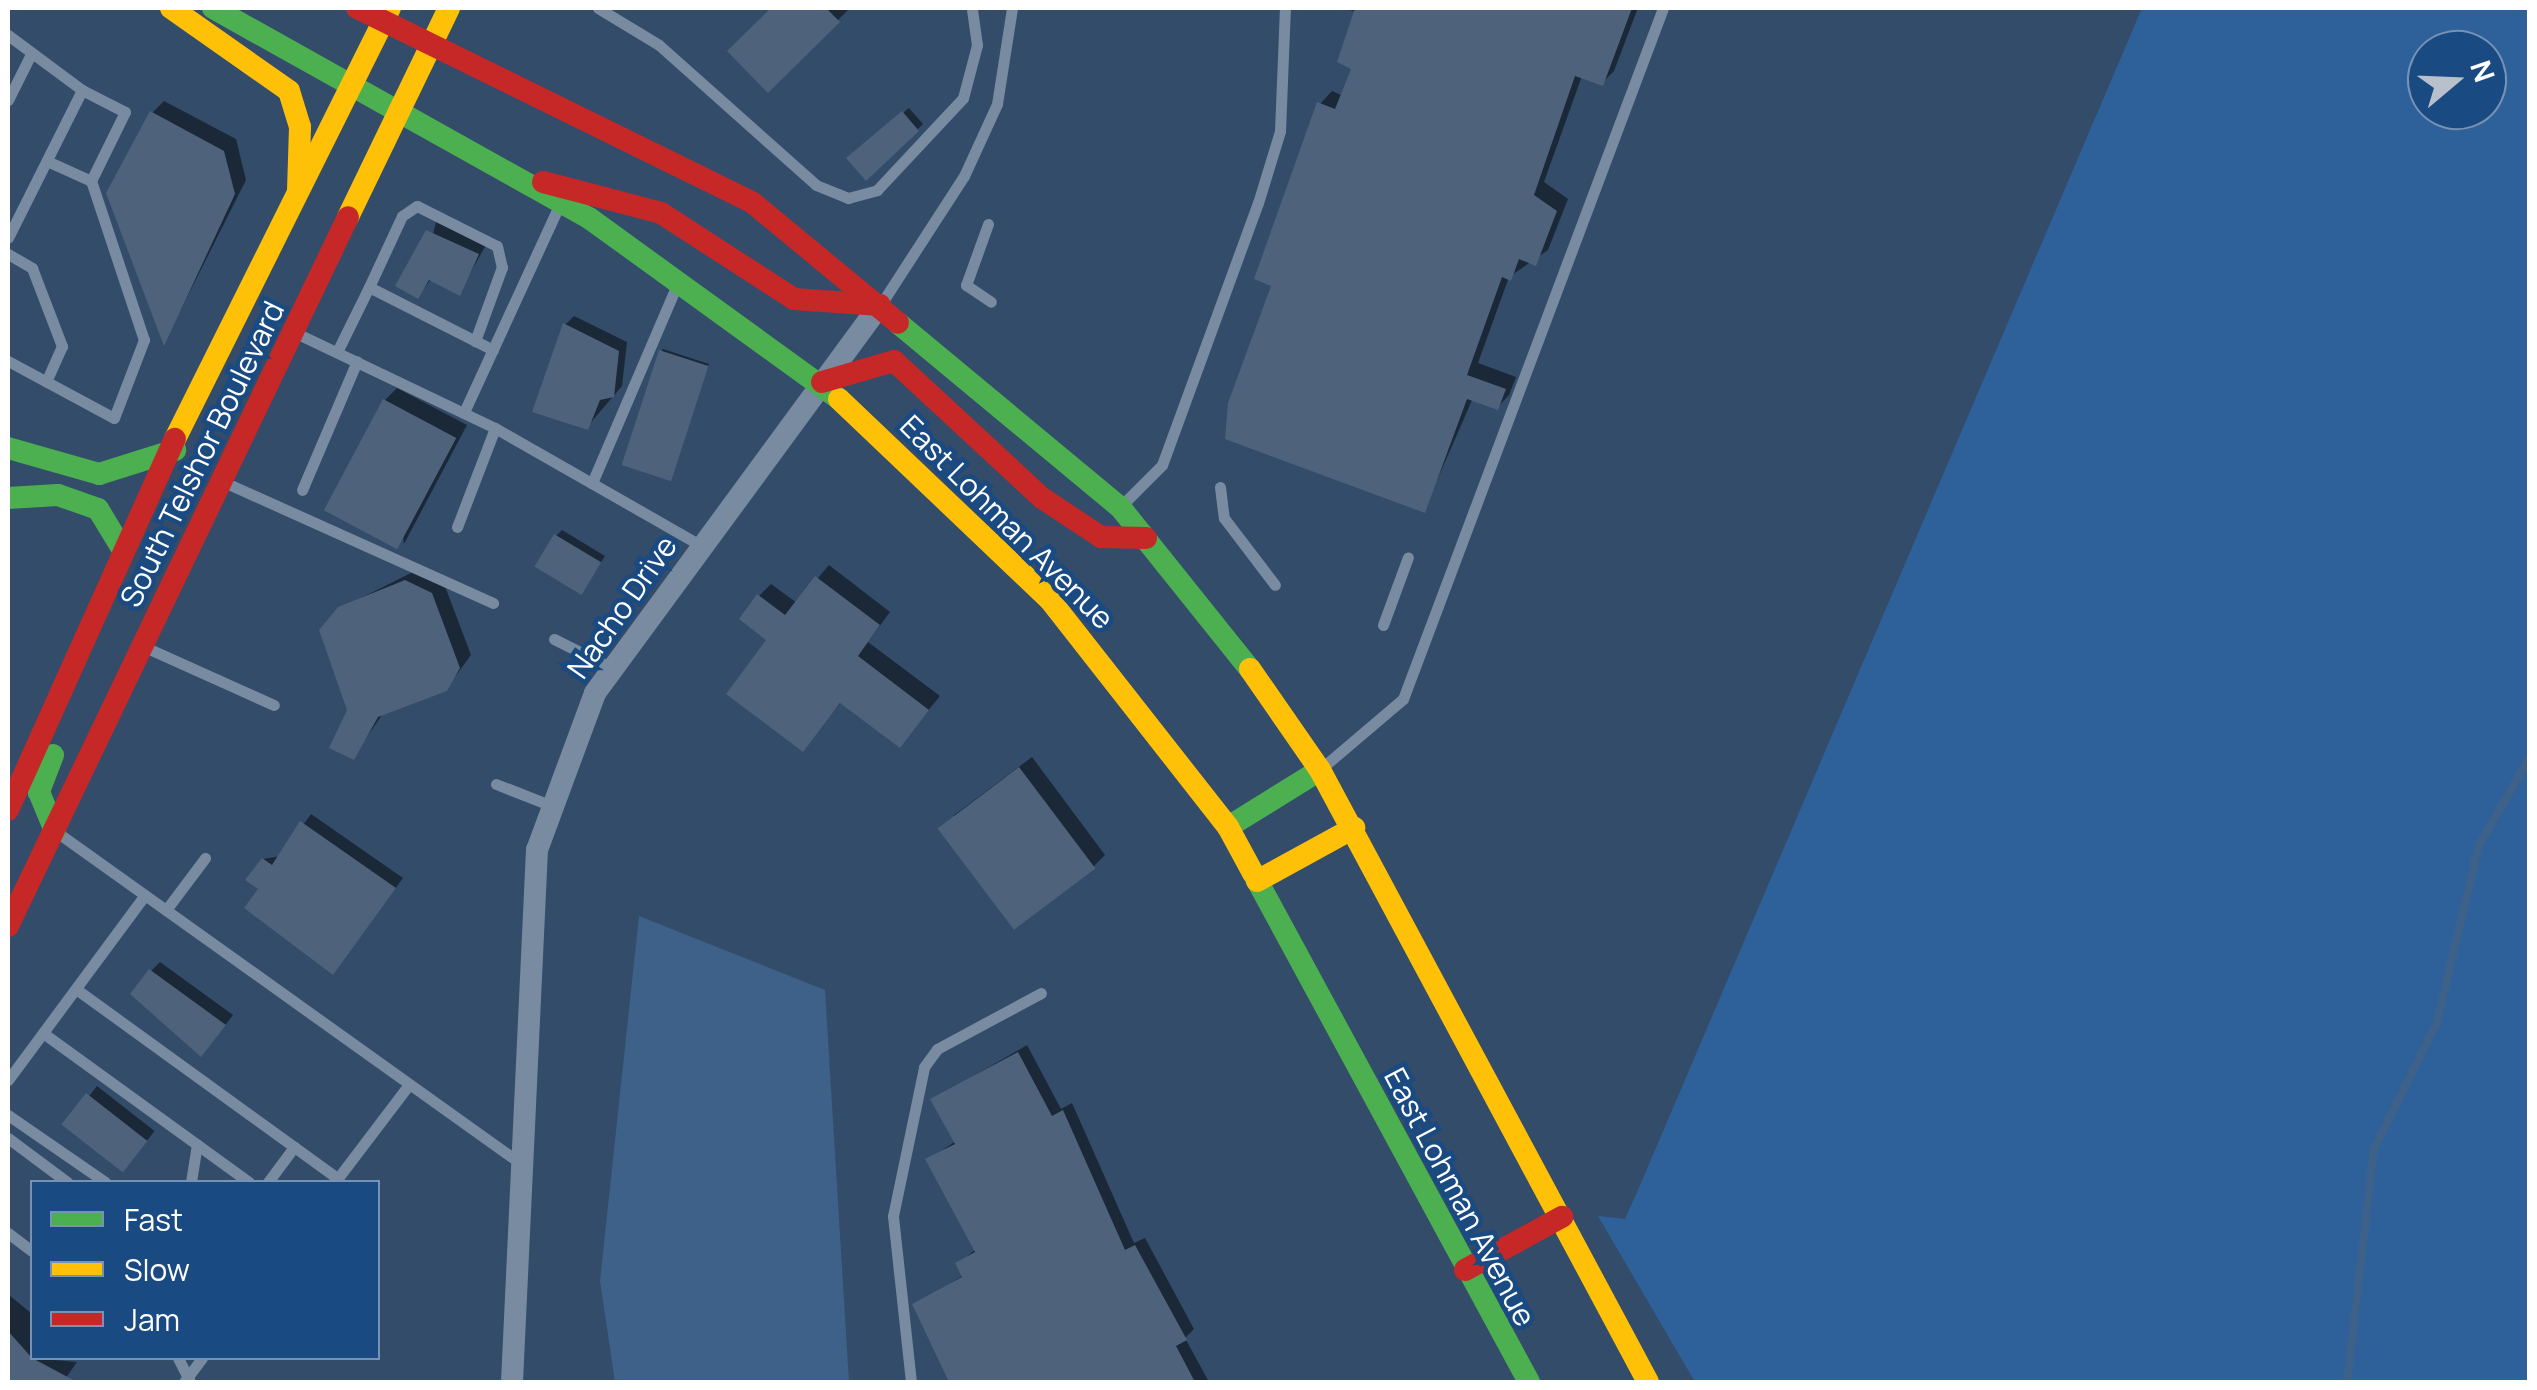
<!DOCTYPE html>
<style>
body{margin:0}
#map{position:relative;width:2537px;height:1390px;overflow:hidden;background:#324c6a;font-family:Manrope,sans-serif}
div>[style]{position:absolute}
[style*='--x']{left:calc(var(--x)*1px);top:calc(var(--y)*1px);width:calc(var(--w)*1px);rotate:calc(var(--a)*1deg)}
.green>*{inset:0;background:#2e619a}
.water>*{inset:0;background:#3e6189}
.shadow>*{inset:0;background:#0007;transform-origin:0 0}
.stream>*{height:8px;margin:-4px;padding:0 4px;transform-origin:4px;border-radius:4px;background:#3e6189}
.building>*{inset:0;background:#4e637b;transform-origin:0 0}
.lane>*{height:11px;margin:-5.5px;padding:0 5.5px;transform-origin:5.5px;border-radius:5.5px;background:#788ba0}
.street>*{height:22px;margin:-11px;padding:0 11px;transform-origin:11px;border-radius:11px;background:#788ba0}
.fast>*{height:22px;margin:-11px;padding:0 11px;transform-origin:11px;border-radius:11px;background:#4caf50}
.slow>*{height:22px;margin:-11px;padding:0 11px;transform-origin:11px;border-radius:11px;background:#ffc107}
.jam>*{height:22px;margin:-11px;padding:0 11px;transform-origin:11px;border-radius:11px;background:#c62828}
span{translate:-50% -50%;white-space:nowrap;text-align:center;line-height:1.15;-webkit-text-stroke:9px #1a4a82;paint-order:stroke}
.street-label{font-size:30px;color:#fff}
.frame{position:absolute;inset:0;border:10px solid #fff;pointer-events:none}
.legend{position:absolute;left:30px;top:1180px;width:350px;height:180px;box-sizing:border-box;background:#1a4a82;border:2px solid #7692b4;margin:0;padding:12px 18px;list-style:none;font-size:30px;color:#fff}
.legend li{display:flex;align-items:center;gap:20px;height:50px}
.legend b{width:50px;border:2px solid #7692b4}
.north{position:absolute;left:2407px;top:30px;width:100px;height:100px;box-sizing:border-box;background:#1a4a82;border:2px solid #7692b4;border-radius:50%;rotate:71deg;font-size:28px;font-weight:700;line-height:40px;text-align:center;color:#fff}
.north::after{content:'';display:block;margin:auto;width:35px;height:45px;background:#b7c0cb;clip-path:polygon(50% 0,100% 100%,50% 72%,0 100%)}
</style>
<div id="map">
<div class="green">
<div style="clip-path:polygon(evenodd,2142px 8px,2529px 8px,2529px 1382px,1695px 1382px,1598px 1216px,1625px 1219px,1638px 1190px,2142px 8px,2427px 50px,2487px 50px,2487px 110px,2427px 110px,2427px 50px)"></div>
</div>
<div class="water">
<div style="clip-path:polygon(639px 916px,825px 990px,849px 1382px,615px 1382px,600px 1281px)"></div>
</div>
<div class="shadow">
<div style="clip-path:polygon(774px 8px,850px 8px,768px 89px,731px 51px)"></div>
<div style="clip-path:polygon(1344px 8px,1638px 8px,1614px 71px,1602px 83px,1582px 76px,1544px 182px,1568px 199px,1548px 250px,1509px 277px,1478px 363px,1516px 377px,1509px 395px,1497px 408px,1473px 398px,1424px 510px,1274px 285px,1320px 104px,1332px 91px,1343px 96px,1354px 67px,1356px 12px)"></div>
<div style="clip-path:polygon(164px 101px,236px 139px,246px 180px,165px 341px,152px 113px)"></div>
<div style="clip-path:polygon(909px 108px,923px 124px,867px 178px,855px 153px)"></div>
<div style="clip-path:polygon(436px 222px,486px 245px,459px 293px,432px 278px,418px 296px)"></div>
<div style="clip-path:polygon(574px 316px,627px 342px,622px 386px,587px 427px,565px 325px)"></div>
<div style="clip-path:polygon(663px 349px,709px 364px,668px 473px,661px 352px)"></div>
<div style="clip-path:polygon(397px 388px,467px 425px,404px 544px,385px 400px)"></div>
<div style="clip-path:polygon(562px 530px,605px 556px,583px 590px,556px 536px)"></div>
<div style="clip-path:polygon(829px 565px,890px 612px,868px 642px,940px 696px,900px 745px,842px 701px,803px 749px,759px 596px,771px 584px,797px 603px)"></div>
<div style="clip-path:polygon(419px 569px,443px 581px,471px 655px,446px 689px,384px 712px,353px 757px,339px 609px)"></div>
<div style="clip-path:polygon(1032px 757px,1105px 855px,1093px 867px,953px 816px)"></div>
<div style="clip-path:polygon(311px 814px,403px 878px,341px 963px,262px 889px,263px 859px,281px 856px)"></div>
<div style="clip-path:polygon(160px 962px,233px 1015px,210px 1045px,151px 971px)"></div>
<div style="clip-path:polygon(1027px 1045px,1061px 1109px,1072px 1103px,1134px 1243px,1145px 1238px,1194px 1329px,1185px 1338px,1209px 1382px,954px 1382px,915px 1305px,964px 1275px,958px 1264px,976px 1249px,928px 1160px,956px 1141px,934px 1099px)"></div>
<div style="left:97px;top:1086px;width:73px;height:51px;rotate:38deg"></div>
<div style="clip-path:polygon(8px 1294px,32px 1314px,32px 1358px,77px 1362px,63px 1382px,8px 1382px)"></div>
</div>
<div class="stream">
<div style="--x:2347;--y:1382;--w:235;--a:-83.4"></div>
<div style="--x:2374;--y:1149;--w:142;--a:-63.6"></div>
<div style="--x:2437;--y:1022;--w:182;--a:-76.7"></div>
<div style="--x:2479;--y:845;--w:102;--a:-59.9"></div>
</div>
<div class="building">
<div style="clip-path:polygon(771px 8px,826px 8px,840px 22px,768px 93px,727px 51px)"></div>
<div style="clip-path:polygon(1355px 8px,1632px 8px,1603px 86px,1575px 76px,1534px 195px,1557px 211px,1536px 266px,1519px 259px,1511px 281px,1502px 277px,1467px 375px,1506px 389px,1498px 410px,1467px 399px,1425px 513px,1225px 439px,1228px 403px,1271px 286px,1254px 279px,1317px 102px,1335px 109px,1351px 69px,1337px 62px)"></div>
<div style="clip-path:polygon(150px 111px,224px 151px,235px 194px,164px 346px,106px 193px)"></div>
<div style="clip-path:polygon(902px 111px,919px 131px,866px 181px,846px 158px)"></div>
<div style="clip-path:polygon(426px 230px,479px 254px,460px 296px,429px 280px,418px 299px,395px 286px)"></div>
<div style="clip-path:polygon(563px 323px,619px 351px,614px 397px,600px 400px,588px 430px,532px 412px)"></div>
<div style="left:659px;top:350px;width:52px;height:121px;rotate:18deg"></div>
<div style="left:383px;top:399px;width:83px;height:126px;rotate:28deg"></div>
<div style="left:554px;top:534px;width:55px;height:38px;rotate:31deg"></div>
<div style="clip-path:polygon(815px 576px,880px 625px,858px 656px,929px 710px,900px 748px,840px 703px,803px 752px,726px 694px,766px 640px,739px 619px,757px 594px,785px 615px)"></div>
<div style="clip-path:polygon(405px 580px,432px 593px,460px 668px,447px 691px,378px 717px,354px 760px,329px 748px,347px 710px,319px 630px,338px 607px)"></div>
<div style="left:1019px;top:767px;width:127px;height:102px;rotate:53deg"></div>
<div style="clip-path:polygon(300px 821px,396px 888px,333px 975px,244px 908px,258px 889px,245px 880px,262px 858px,272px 865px)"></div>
<div style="clip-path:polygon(149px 969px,226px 1025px,201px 1057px,130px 994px)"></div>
<div style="clip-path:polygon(1018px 1052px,1052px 1116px,1063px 1110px,1125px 1250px,1135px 1245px,1187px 1340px,1176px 1346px,1195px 1382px,949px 1382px,912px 1304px,962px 1277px,955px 1263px,975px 1252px,925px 1159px,955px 1144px,930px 1099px)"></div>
<div style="left:86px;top:1093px;width:78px;height:40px;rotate:38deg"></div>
<div style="clip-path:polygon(8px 1331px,32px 1358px,77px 1382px,8px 1382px)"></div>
</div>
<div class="lane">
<div style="--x:598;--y:8;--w:71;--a:31.2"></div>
<div style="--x:659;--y:45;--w:210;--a:41.7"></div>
<div style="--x:816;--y:185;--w:35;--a:22"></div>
<div style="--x:848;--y:198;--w:30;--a:-15"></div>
<div style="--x:877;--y:190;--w:126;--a:-46.9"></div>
<div style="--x:963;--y:98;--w:55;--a:-75.2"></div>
<div style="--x:977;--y:45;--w:37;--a:-98"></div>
<div style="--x:8;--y:35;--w:92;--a:36.6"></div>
<div style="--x:82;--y:90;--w:165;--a:116.6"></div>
<div style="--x:8;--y:100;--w:51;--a:-63.4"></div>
<div style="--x:47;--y:161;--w:48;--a:24.4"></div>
<div style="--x:988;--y:224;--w:65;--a:109.8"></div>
<div style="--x:966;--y:285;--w:30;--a:34"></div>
<div style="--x:8;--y:254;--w:28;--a:30"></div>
<div style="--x:32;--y:268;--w:84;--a:69"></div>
<div style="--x:62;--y:346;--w:39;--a:114"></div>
<div style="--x:369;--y:287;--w:78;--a:-65.1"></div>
<div style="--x:402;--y:216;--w:18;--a:-34"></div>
<div style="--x:417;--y:206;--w:89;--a:26.6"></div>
<div style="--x:497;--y:246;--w:22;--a:77"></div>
<div style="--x:502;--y:267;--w:79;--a:110"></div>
<div style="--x:883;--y:301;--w:149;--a:-57.1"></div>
<div style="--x:964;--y:176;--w:79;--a:-65.4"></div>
<div style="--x:997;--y:104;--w:97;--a:-81.1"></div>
<div style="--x:298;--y:334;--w:218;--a:25.5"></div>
<div style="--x:495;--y:428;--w:106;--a:111"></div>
<div style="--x:337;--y:352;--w:72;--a:-63.8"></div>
<div style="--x:369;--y:287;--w:139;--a:26.9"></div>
<div style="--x:8;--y:361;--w:120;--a:28.3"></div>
<div style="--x:114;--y:418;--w:84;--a:-69"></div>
<div style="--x:144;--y:340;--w:168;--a:-108.4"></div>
<div style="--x:91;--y:181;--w:77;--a:-63.8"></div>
<div style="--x:125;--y:112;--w:48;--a:-152.9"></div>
<div style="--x:465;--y:410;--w:225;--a:-65.3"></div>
<div style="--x:495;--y:428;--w:238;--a:29.7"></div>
<div style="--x:224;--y:482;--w:295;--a:24.2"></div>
<div style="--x:592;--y:483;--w:215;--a:-66.8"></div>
<div style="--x:1220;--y:487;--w:31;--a:83"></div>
<div style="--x:1224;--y:518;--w:84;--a:52.7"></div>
<div style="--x:302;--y:490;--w:140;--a:-66.9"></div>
<div style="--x:1123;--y:504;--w:55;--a:-45"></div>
<div style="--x:1162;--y:465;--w:279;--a:-69.9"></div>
<div style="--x:1258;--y:203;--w:75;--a:-73"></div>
<div style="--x:1280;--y:131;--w:123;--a:-87.7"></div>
<div style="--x:1383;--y:625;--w:72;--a:-69.8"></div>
<div style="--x:554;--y:639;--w:65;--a:26.6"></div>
<div style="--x:147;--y:648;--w:139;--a:24.2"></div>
<div style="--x:1323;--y:767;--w:105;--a:-40.4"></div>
<div style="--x:1403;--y:699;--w:738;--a:-69.38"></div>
<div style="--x:496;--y:784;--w:60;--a:21.4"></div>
<div style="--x:58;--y:833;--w:571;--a:35.53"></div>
<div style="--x:166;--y:910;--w:65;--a:-53.1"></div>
<div style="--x:76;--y:989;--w:324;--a:35.9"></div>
<div style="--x:43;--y:1033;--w:254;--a:35.9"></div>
<div style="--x:8;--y:1080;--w:230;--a:-53.5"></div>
<div style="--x:8;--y:1115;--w:118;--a:34.6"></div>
<div style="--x:8;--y:1138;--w:74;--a:36.7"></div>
<div style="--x:191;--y:1182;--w:38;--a:-81"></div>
<div style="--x:268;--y:1182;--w:44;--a:-53.4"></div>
<div style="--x:335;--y:1182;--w:121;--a:-52.8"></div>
<div style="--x:8;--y:1233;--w:30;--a:37"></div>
<div style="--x:178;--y:1358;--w:25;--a:63"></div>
<div style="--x:184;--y:1382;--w:30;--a:-53"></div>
<div style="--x:911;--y:1382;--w:167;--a:-96.2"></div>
<div style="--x:893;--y:1216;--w:152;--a:-78.2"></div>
<div style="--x:924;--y:1067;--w:22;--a:-54"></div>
<div style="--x:937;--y:1049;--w:118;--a:-28.3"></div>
</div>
<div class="street">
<div style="--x:512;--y:1382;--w:533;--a:-87.31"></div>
<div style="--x:537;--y:850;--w:167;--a:-69.7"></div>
<div style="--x:595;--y:693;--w:481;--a:-53.7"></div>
</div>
<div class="fast">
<div style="--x:213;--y:8;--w:431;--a:29.2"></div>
<div style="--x:589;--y:218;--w:309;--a:35.9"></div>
<div style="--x:898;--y:323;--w:288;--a:39.7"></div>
<div style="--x:1120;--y:507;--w:208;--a:51.3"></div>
<div style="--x:8;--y:448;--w:95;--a:15.9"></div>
<div style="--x:99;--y:474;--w:80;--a:-17.5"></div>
<div style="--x:8;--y:498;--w:50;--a:-3.4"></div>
<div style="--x:58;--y:495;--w:42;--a:19.3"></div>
<div style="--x:98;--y:509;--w:44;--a:58.8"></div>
<div style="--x:53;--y:755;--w:40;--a:111"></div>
<div style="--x:39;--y:792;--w:42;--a:67.7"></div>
<div style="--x:1228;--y:827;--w:108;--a:-31.8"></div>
<div style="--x:1253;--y:873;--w:579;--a:61.53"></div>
</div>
<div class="slow">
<div style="--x:171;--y:8;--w:144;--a:35.1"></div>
<div style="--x:289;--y:91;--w:38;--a:73"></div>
<div style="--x:300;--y:127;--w:63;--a:91.8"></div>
<div style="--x:348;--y:217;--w:232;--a:-64.2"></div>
<div style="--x:839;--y:399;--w:291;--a:43.6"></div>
<div style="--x:1050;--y:600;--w:288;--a:51.9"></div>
<div style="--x:1228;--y:827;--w:52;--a:61.5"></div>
<div style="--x:175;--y:439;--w:482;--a:-63.5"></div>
<div style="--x:1250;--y:669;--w:123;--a:55.3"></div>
<div style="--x:1320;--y:770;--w:694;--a:61.81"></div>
<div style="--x:1257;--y:881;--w:111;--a:-28.7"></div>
</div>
<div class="jam">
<div style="--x:357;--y:8;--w:441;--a:26.2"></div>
<div style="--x:753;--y:203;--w:188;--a:39.6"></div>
<div style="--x:543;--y:182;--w:122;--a:14.7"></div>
<div style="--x:661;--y:213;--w:158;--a:32.9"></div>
<div style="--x:794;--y:299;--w:86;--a:4"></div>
<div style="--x:822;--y:382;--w:75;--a:-16.3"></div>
<div style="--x:894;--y:361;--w:202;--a:42.8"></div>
<div style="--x:1042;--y:498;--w:71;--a:33.5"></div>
<div style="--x:1101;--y:537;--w:45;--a:1.3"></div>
<div style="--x:8;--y:810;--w:407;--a:-65.8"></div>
<div style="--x:8;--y:926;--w:786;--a:-64.38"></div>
<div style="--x:1465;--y:1270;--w:111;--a:-28.7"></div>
</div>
<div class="street-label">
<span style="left:202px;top:454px;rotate:-64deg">South Telshor Boulevard</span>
<span style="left:1007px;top:522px;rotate:45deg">East Lohman Avenue</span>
<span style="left:622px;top:607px;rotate:-55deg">Nacho Drive</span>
<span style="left:1460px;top:1197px;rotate:62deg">East Lohman Avenue</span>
</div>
<div class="frame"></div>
<ul class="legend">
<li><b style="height:12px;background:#4caf50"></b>Fast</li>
<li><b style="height:12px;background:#ffc107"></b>Slow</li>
<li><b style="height:12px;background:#c62828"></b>Jam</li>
</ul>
<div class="north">N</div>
</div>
